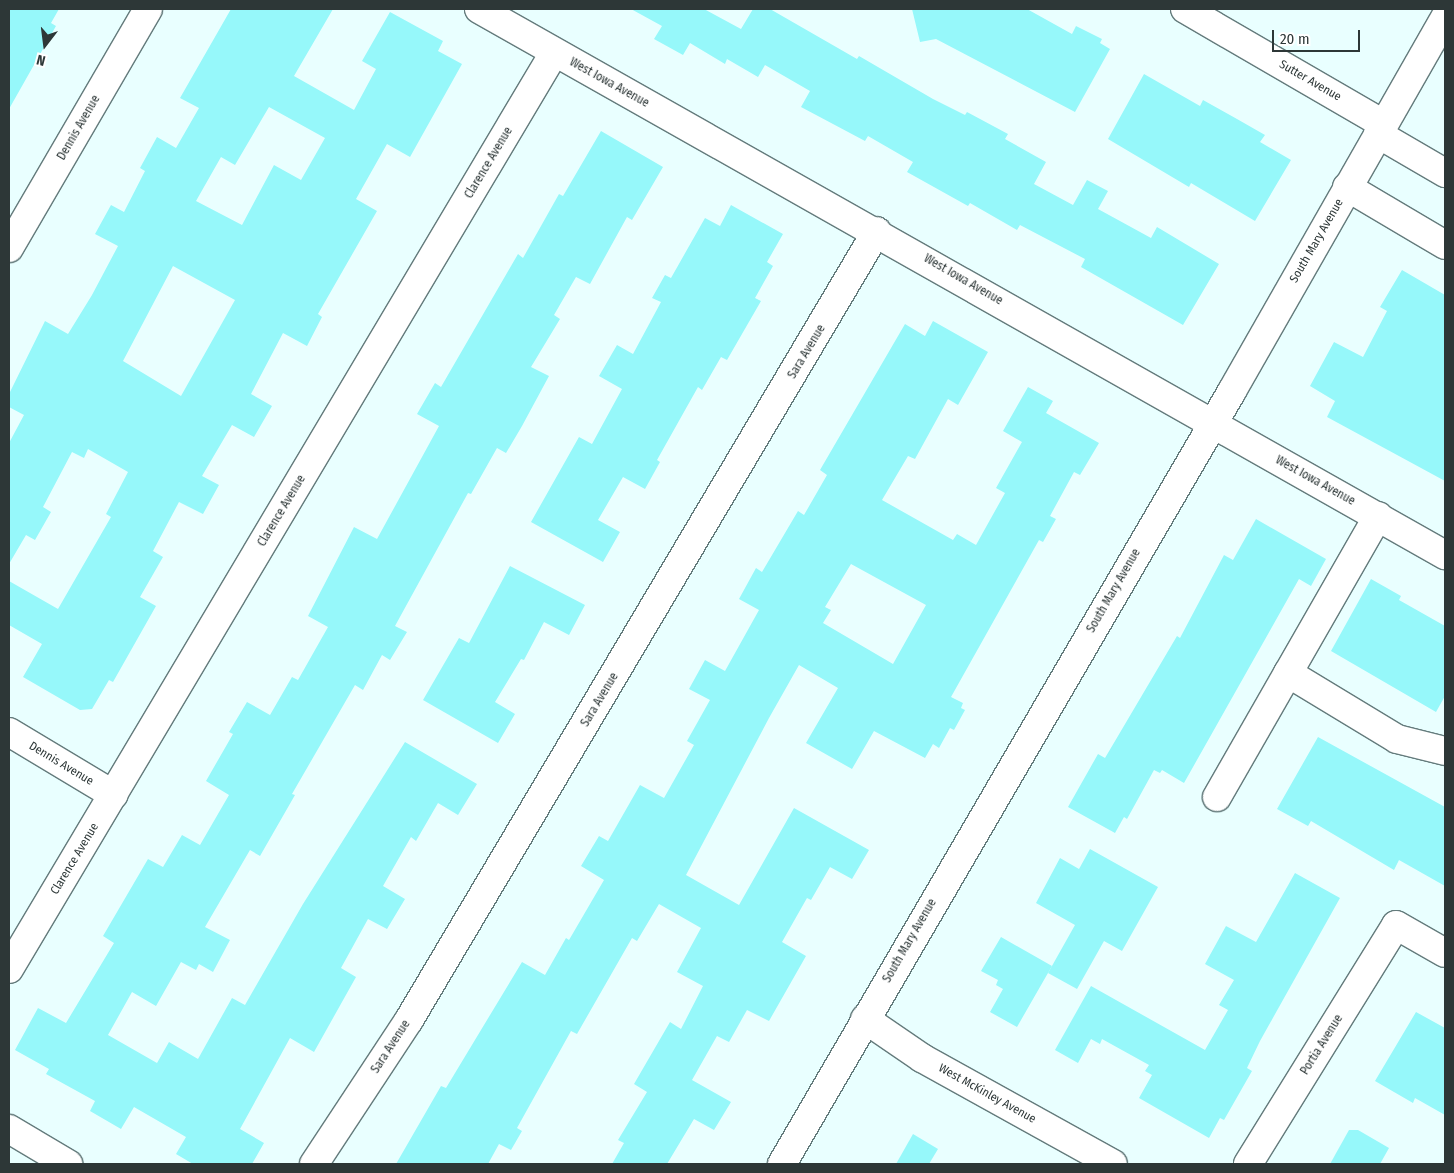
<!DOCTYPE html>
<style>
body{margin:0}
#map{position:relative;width:1454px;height:1173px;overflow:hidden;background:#e9ffff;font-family:"Fira Sans Condensed",sans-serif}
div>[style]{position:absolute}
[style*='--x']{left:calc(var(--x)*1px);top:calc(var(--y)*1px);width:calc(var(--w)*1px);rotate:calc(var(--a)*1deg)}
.building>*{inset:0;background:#96f8fa}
.roads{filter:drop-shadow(1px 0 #647b7c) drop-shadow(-1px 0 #647b7c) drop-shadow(0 1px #647b7c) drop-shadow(0 -1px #647b7c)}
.minor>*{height:28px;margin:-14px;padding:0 14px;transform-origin:14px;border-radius:14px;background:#fff}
.major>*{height:28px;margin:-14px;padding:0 14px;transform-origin:14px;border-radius:14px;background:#fff}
span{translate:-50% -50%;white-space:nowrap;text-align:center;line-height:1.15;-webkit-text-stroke:4px #fff;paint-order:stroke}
.street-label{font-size:12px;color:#2d3737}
.frame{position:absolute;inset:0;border:10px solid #2d3737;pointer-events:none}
.north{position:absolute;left:20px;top:20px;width:50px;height:50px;-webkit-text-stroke:4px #fff;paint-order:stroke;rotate:195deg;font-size:14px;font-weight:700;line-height:20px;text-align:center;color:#2d3737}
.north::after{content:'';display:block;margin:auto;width:18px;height:22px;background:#2d3737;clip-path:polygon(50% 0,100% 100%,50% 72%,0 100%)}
.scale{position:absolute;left:1272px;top:30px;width:88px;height:22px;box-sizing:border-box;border:2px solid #2d3737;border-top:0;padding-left:6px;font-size:15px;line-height:18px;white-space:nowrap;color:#2d3737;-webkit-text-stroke:4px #fff;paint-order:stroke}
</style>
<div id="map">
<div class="building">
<div style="clip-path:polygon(9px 9px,59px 9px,51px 23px,56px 26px,9px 109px)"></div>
<div style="clip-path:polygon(evenodd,231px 9px,333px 9px,294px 76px,354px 110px,376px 69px,362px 61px,390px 12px,443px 41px,438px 51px,462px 64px,410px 157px,387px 144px,356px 199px,377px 211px,318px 314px,322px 317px,307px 346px,283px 333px,251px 394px,272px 406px,254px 437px,232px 425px,202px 476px,219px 485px,203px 514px,179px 502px,153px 551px,163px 557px,140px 597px,156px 606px,113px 682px,109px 680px,92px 709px,80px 710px,23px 677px,42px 644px,9px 625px,9px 581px,58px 609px,111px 517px,106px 514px,128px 472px,88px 449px,84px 458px,72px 452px,43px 507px,51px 512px,35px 540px,26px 535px,9px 564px,9px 443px,24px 415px,9px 407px,9px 394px,45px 321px,68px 334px,92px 295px,118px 246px,95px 234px,111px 205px,124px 212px,145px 171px,140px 168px,157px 137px,176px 148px,199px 108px,180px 98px,231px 9px,269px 107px,325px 138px,301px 180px,274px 165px,242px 225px,196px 201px,221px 157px,235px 165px,269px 107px,231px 9px,173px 266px,235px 300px,181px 396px,123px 361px,173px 266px)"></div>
<div style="clip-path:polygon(631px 9px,704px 9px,741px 29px,753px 9px,770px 9px,857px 59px,859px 56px,933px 99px,965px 115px,967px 112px,1008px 134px,1005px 139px,1046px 162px,1034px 184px,1073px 205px,1087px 180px,1108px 191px,1098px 209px,1151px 238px,1157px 227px,1219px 264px,1183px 325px,1081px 267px,1085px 259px,1020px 225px,1017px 230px,970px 203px,968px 206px,907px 172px,913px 162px,868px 136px,865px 141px,801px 107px,810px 91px,765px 65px,758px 77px,727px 59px,725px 64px,690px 43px,683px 55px,654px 39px,662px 26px)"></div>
<div style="clip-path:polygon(912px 9px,1027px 9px,1072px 34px,1076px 26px,1102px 39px,1100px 43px,1110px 49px,1075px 112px,936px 39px,920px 42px)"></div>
<div style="clip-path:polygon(1144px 74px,1200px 106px,1203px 100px,1237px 119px,1265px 135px,1260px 142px,1291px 160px,1255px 221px,1191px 183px,1189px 187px,1108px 139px)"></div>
<div style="clip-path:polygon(601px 131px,663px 167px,632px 220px,627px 217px,590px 284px,576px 277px,554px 315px,560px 319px,531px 367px,549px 376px,522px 426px,506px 453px,497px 448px,471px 494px,468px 493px,395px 626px,407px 632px,390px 660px,382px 655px,363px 690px,355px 685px,292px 794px,295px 795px,260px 856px,250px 850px,205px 927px,230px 940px,213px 972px,199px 964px,196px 970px,181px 962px,156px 1006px,132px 992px,108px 1035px,157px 1063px,169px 1042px,198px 1059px,232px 998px,245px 1005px,303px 904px,405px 742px,477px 784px,458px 815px,438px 803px,416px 841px,411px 837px,383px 886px,405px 899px,387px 929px,368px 919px,341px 968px,356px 977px,314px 1052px,290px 1038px,240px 1129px,264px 1143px,252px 1164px,193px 1164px,176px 1154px,186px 1137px,134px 1107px,121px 1129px,90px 1111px,95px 1101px,46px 1074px,49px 1069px,15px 1050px,38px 1008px,66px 1023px,114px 943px,103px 936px,148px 859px,163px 867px,182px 835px,200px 845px,229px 795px,206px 781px,233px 734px,229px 732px,247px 702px,270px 715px,292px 677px,298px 680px,328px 627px,308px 616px,354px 527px,377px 539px,439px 426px,417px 414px,435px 383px,441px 387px,518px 254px,523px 258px,559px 194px,563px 196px)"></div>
<div style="clip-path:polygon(731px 205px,783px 234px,767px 262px,773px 266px,755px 298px,761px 301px,727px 360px,721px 357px,702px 390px,698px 387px,657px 460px,660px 462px,645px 489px,623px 477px,598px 520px,620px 532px,603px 562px,531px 522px,579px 437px,592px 444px,622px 389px,599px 376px,617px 345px,633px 354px,661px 302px,652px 298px,665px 275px,671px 278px,705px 218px,720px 226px)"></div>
<div style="clip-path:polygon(1402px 270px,1445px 295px,1445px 481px,1327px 417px,1335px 401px,1310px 386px,1334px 342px,1363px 357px,1387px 311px,1380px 307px)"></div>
<div style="clip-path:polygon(evenodd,933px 321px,988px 352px,958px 405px,948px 399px,915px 459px,908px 456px,882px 500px,953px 540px,957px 534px,976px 545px,1005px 493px,996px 488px,1022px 442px,1003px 431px,1028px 387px,1053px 401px,1046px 413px,1099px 443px,1080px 475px,1074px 472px,1050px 516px,1056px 519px,1043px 542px,1039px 540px,951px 697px,963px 703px,961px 708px,965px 710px,954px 730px,950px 728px,939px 748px,933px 744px,925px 758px,874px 731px,852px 769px,806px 743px,838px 688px,799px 665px,769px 718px,686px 875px,739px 905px,794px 808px,869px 850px,852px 879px,830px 867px,811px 900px,807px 898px,782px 942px,806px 956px,769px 1021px,747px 1010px,729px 1042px,717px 1036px,692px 1080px,731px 1102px,714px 1130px,694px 1119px,667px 1164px,612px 1164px,624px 1143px,618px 1140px,647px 1092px,634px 1084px,670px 1022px,681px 1029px,703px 986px,677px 972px,701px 928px,659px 904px,637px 941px,632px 938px,577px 1034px,571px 1031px,517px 1128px,522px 1131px,511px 1150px,499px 1144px,488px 1164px,396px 1164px,441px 1086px,446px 1088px,522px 962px,545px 975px,566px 938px,569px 940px,604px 880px,581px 866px,599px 836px,608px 841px,640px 785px,664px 798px,694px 745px,687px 741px,710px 700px,689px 689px,705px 660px,725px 671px,759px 610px,739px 599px,756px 568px,762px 572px,798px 511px,804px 515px,827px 475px,820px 470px,905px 324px,925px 336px,933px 321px,851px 564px,926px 605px,893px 664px,823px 623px,831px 610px,825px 607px,851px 564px)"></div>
<div style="clip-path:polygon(1256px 519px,1326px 559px,1311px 586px,1299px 579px,1184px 783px,1162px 770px,1160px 773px,1154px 770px,1127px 819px,1124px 817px,1115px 833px,1068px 807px,1098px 754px,1105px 758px,1177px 636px,1180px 638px,1224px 555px,1233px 560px)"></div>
<div style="clip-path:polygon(510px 566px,585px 605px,569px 635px,544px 622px,524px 660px,521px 659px,495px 702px,515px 714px,498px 743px,423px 700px,459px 638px,469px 643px)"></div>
<div style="clip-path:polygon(1371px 579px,1401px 596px,1399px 600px,1445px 626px,1445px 696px,1436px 712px,1331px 651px)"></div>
<div style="clip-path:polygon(1318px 737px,1445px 807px,1445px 886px,1399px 860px,1394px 870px,1311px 821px,1308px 826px,1277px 809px)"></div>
<div style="clip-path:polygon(1090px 849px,1158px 887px,1122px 951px,1104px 941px,1077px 989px,1048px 973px,1075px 925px,1036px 903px,1060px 858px,1079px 869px)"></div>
<div style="clip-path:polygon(1295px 873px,1340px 898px,1260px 1041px,1247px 1068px,1252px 1071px,1224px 1120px,1220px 1118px,1209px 1138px,1139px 1098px,1152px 1075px,1145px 1071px,1149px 1065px,1102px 1039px,1100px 1044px,1091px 1039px,1078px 1063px,1055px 1050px,1091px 986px,1205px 1050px,1228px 1010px,1219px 1005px,1234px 980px,1205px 964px,1226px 926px,1256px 942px)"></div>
<div style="clip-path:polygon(1001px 937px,1052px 966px,1017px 1027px,990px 1012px,1003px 989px,996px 985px,998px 980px,981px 971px)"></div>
<div style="clip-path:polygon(1416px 1012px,1445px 1028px,1445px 1115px,1415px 1098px,1413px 1103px,1375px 1081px)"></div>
<div style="clip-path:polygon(1349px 1130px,1358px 1130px,1389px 1148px,1380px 1164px,1330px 1164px)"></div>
<div style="clip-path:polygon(913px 1134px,938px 1149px,929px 1164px,896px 1164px)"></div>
</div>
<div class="roads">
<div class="minor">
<div style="--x:479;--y:9;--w:1110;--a:29.48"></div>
<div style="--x:1185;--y:9;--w:229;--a:30.1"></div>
<div style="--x:1378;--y:134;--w:78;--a:30.2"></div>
<div style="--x:1347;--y:187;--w:114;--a:30.6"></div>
<div style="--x:9;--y:248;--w:276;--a:-59.8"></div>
<div style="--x:1378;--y:516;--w:181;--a:119.8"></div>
<div style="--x:1288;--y:673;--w:127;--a:31.2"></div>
<div style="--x:1397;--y:739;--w:49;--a:14"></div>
<div style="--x:9;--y:732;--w:122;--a:31"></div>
<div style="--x:1217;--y:797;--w:143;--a:-60.2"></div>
<div style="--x:9;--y:969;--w:1066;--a:-59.25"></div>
<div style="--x:865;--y:1019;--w:69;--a:34.4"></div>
<div style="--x:922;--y:1058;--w:218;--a:29"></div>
<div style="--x:9;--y:1129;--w:69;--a:30.7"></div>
<div style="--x:314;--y:1164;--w:173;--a:-56.6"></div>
<div style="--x:409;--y:1020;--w:917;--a:-59.33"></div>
<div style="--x:1248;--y:1164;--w:281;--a:-58.2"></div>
<div style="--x:1396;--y:925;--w:56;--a:29.7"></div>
</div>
<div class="major">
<div style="--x:782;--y:1164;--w:894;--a:-59.79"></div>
<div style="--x:1232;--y:391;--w:430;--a:-60.3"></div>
</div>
</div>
<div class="street-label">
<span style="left:1310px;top:81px;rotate:30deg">Sutter Avenue</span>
<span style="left:609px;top:83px;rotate:29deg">West Iowa Avenue</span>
<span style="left:79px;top:128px;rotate:-60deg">Dennis Avenue</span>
<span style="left:489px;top:163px;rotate:-59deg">Clarence Avenue</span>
<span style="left:1317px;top:241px;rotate:-60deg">South Mary Avenue</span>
<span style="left:963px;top:280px;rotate:30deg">West Iowa Avenue</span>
<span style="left:807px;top:352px;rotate:-59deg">Sara Avenue</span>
<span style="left:1315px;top:481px;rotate:29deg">West Iowa Avenue</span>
<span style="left:282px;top:511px;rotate:-59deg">Clarence Avenue</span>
<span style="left:1114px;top:591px;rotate:-60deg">South Mary Avenue</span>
<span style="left:600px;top:700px;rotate:-59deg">Sara Avenue</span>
<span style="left:61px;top:764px;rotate:31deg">Dennis Avenue</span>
<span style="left:75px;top:859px;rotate:-59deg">Clarence Avenue</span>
<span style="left:910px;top:941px;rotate:-60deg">South Mary Avenue</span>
<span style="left:1322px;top:1045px;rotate:-58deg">Portia Avenue</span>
<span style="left:391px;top:1047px;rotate:-57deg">Sara Avenue</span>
<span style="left:987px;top:1094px;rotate:29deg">West McKinley Avenue</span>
</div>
<div class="frame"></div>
<div class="north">N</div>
<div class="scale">20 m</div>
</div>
